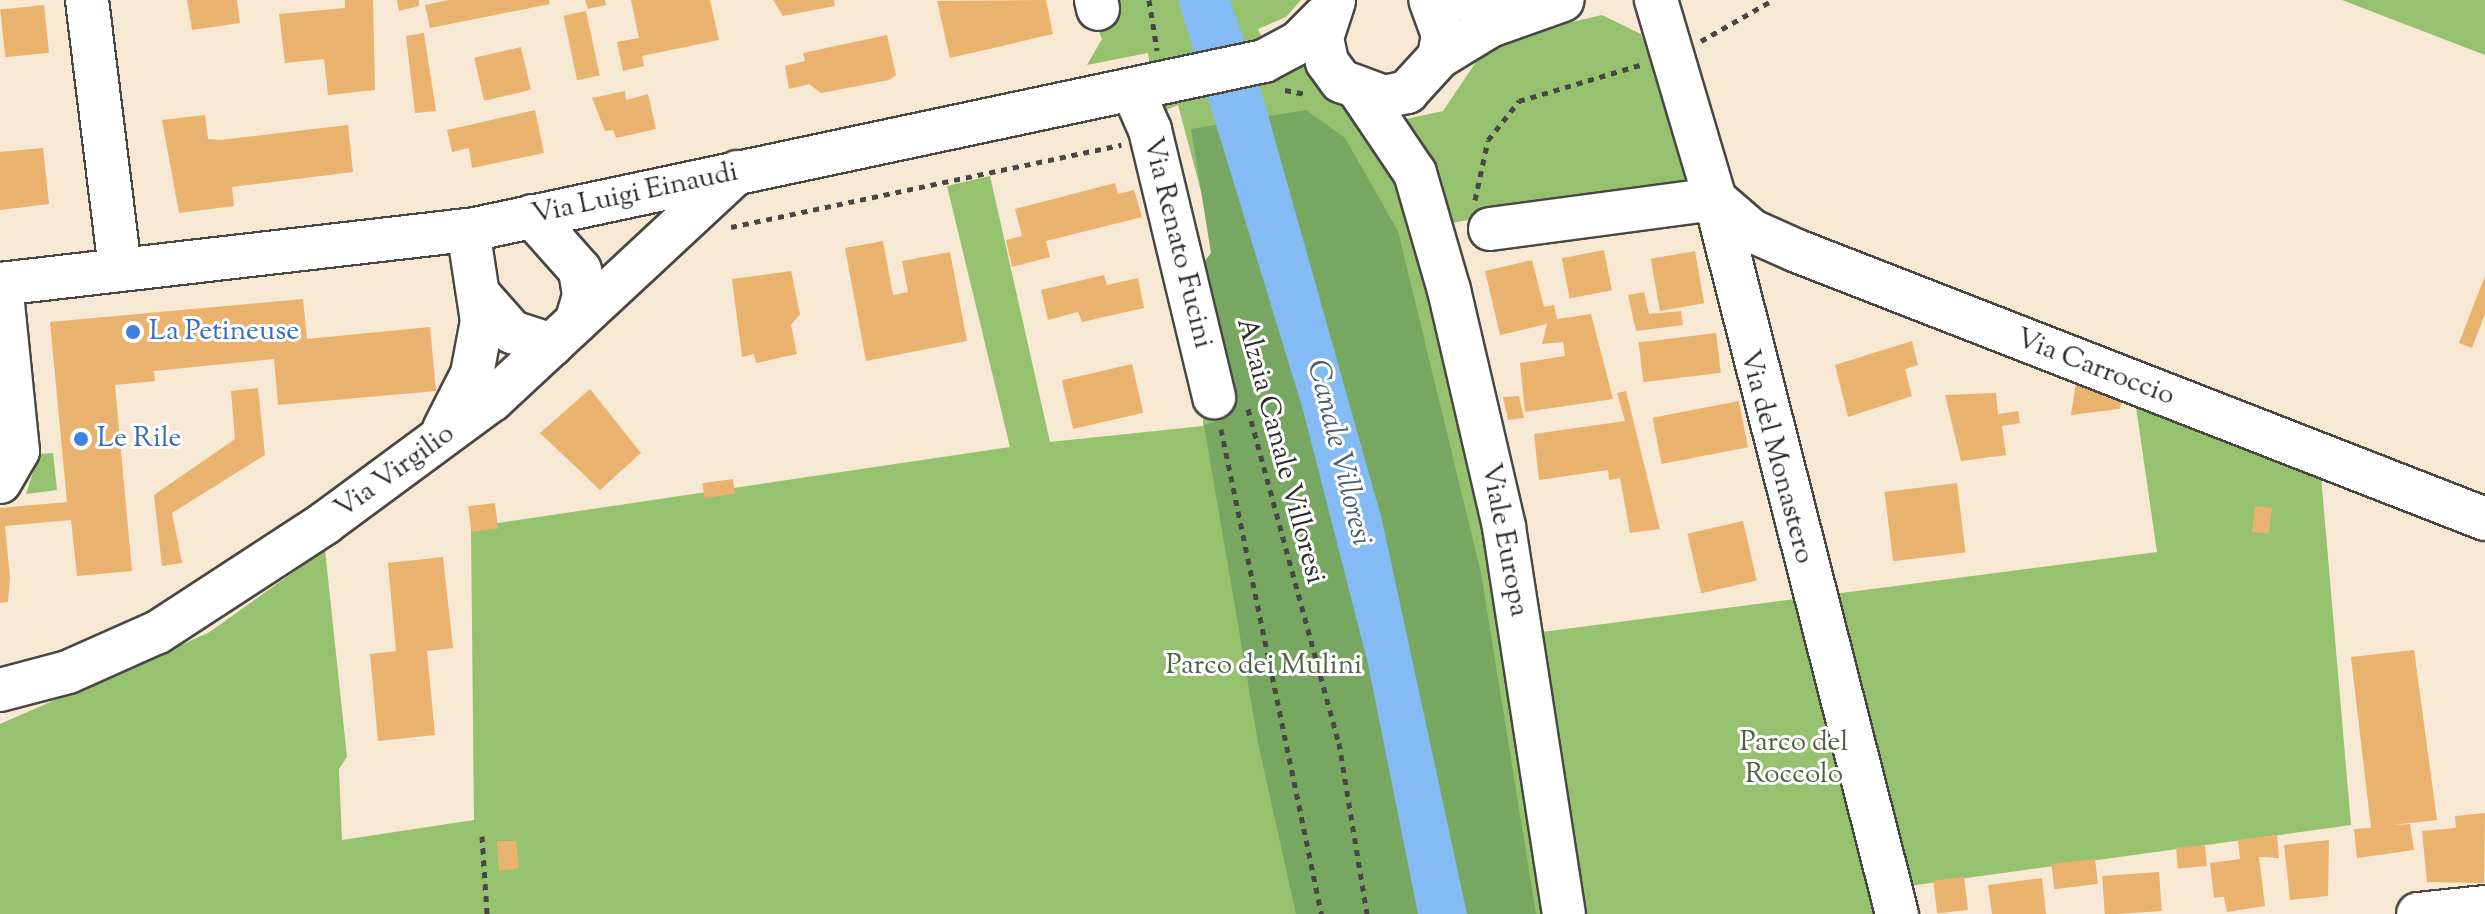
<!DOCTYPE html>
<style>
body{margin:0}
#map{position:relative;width:2485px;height:914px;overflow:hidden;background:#f6e8d2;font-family:"Sorts Mill Goudy",serif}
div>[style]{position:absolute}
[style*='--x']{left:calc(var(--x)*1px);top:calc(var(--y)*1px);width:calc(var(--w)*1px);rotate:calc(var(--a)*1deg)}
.green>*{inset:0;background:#96c16f}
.forest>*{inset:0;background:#78a762}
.water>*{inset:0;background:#84bbf4}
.building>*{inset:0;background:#eab26f;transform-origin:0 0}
.path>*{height:5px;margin-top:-2.5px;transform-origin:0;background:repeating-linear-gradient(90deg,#494744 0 6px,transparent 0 12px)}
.roads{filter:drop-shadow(2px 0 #494744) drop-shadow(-2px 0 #494744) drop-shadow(0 2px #494744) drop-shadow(0 -2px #494744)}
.minor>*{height:42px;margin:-21px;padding:0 21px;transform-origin:21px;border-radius:21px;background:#fff}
.dots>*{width:22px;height:22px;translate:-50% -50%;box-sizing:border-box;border:4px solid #fff;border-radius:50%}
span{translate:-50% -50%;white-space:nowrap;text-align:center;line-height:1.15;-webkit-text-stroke:6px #fff;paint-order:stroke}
.street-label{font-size:28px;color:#2b2b2b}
.shop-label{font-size:28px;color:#366cbe}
.left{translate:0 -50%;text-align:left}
.park-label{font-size:28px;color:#506043}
.water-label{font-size:30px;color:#4a5d71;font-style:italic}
</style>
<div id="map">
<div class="green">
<div style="clip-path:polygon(1086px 0,1301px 0,1286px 17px,1258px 29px,1273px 63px,1308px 61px,1397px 121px,1443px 111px,1478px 59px,1517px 35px,1602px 15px,1641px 34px,1689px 169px,1682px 184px,1427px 227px,1542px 647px,1542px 632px,2157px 552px,2136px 407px,2321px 476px,2351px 825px,1879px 890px,1883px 914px,0 914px,0 724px,208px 633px,325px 550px,347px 757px,339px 769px,342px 840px,474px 820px,471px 527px,1010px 447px,947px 186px,990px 176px,1050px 442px,1203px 426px,1203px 418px,1259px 409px,1178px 105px,1157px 114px,1148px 53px,1087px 65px,1102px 39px)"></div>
<div style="clip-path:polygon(2342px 0,2485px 0,2485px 55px)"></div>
<div style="clip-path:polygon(53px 453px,57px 490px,26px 494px,39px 454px)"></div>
</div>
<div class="forest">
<div style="clip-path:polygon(1306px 110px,1345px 138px,1398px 231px,1481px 573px,1536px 914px,1296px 914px,1259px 748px,1204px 425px,1230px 417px,1197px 271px,1211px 253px,1191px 129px)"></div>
</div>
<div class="water">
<div style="clip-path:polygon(1178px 0,1230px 0,1263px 97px,1382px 520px,1467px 914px,1418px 914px,1368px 664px,1303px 410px)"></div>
</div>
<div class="building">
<div style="clip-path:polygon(187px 0,237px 0,240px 23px,192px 30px)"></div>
<div style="clip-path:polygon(345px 0,373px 0,375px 90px,328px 95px,324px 59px,285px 63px,279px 14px,345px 8px)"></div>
<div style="clip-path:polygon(397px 0,419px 0,419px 6px,399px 11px)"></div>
<div style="clip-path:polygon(449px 0,549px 0,550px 4px,430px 28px,425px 5px)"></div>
<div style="clip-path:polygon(585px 0,605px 0,606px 5px,588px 9px)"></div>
<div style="clip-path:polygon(631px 0,710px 0,719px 40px,642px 56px,644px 66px,623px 71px,617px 42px,639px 38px)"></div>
<div style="clip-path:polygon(773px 0,834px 0,835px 6px,783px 16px)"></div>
<div style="clip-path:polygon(1046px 0,1053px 34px,950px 58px,937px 1px)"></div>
<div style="left:44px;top:5px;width:48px;height:44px;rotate:84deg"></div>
<div style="left:586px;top:11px;width:66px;height:23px;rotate:78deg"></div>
<div style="clip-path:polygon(424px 33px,436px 111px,415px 113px,406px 36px)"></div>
<div style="clip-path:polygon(887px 35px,896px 75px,889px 80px,821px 93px,809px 84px,789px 89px,785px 66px,805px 61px,803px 53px)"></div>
<div style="left:521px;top:47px;width:44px;height:48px;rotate:77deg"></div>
<div style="clip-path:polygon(625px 91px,626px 100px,648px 94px,656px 129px,616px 138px,613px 130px,605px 131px,592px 98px)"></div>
<div style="clip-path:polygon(535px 110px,544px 153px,472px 168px,469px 148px,452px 152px,447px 130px)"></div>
<div style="clip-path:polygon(205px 115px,208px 139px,221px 140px,348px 125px,353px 172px,232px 187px,234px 206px,179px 213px,162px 120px)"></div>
<div style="clip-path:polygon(43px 148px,49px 204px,0 210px,0 152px)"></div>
<div style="clip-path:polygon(1115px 183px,1118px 194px,1134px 190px,1142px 217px,1046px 241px,1050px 257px,1012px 267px,1006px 240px,1022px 236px,1015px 209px)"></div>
<div style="clip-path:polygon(883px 241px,893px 295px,908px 292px,902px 261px,950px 252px,967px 341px,866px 361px,845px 248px)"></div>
<div style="left:1604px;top:250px;width:41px;height:43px;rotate:79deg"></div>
<div style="left:1695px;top:251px;width:53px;height:45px;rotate:80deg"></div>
<div style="clip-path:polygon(1532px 260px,1544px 307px,1554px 305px,1557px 319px,1591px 314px,1613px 399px,1525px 412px,1520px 363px,1565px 356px,1563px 342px,1542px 344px,1547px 324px,1500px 335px,1485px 271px)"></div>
<div style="clip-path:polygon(791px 271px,800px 314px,791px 325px,797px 354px,756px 363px,754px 354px,742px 357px,732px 279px)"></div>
<div style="clip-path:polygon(1104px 275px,1107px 285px,1138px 278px,1144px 308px,1082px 322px,1078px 312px,1048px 320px,1041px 290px)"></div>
<div style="clip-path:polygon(2485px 276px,2485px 314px,2472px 348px,2459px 343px)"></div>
<div style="clip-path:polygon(1644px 292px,1649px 314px,1681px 311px,1683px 325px,1636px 331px,1628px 295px)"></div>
<div style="clip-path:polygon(303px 299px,307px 339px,430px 327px,436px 391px,278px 405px,274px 359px,154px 371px,155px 381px,115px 385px,132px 571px,77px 576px,71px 520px,5px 526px,10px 578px,8px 602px,0 603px,0 508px,67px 502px,50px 322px)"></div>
<div style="left:1716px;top:333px;width:40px;height:78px;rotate:83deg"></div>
<div style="clip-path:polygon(1912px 341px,1918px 365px,1905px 369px,1912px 396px,1848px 417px,1835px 365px)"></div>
<div style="left:1132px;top:364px;width:50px;height:72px;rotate:77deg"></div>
<div style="clip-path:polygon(2076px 383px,2122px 400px,2120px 409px,2071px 415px)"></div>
<div style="clip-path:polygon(258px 388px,265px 455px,172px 513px,182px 563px,162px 566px,154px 495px,235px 439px,231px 391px)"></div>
<div style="clip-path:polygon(590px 389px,641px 453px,600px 490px,540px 433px)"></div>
<div style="clip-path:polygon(1626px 391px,1660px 529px,1630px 533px,1620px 478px,1609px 480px,1608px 470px,1539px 480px,1534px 434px,1625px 421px,1617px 393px)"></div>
<div style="clip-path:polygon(1996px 393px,1998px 414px,2018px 411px,2020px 423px,2002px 426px,2006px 455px,1961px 461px,1945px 395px)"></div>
<div style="clip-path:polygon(1519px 396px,1524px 418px,1508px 420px,1503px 397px)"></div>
<div style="left:1739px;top:401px;width:47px;height:88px;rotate:79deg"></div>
<div style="left:733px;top:479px;width:15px;height:31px;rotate:82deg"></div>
<div style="left:1957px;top:483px;width:70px;height:73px;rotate:83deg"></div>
<div style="left:495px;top:503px;width:26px;height:27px;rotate:83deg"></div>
<div style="left:2255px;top:506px;width:17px;height:26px;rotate:7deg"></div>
<div style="left:1743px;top:521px;width:61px;height:57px;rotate:77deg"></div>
<div style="clip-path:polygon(443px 557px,453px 648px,427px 651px,435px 735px,378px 741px,370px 654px,396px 651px,388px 563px)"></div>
<div style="clip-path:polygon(2414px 650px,2437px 820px,2392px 825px,2410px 824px,2414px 850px,2357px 858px,2354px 829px,2371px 828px,2351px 657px)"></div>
<div style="clip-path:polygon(2485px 813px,2484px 883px,2427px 882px,2422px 831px,2456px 828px,2455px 816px)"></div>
<div style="clip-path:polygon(2277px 835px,2279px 858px,2259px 857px,2265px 906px,2227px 912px,2224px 897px,2214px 898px,2210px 863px,2240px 859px,2238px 840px)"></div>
<div style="clip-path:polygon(2329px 840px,2328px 896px,2290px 900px,2284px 845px)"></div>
<div style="clip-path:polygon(497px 841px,516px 841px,519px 868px,499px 871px)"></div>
<div style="left:2205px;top:845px;width:21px;height:29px;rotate:85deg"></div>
<div style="left:2095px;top:859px;width:25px;height:44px;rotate:83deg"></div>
<div style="left:2159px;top:872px;width:39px;height:57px;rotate:86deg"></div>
<div style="left:1964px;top:877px;width:33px;height:31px;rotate:83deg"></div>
<div style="clip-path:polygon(2042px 878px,2046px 914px,1992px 914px,1988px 885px)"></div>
</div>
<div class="path">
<div style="--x:1149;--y:0;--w:51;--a:80.9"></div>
<div style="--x:1701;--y:41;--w:83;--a:-29.7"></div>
<div style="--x:1285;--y:90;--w:21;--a:11"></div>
<div style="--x:1475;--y:200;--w:61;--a:-77.8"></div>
<div style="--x:1488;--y:140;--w:50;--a:-51.5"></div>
<div style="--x:1519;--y:101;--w:126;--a:-16.6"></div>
<div style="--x:731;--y:227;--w:399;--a:-11.9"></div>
<div style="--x:1248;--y:409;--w:346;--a:74.8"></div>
<div style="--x:1339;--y:743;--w:173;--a:80.7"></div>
<div style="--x:1221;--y:429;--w:495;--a:78.3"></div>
<div style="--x:482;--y:836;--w:78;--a:86.3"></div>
</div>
<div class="roads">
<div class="minor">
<div style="--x:87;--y:0;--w:272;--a:83"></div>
<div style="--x:1096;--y:0;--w:9;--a:77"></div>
<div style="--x:1467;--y:0;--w:64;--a:3.6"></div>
<div style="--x:1656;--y:0;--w:208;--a:73.5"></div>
<div style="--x:1715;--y:199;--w:738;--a:75.72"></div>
<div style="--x:1334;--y:1;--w:39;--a:108"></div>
<div style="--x:1322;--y:38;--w:25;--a:78"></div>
<div style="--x:1327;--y:62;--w:24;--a:54"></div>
<div style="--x:1341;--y:81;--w:46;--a:20.4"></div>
<div style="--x:1384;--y:97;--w:24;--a:-12"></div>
<div style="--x:1407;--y:92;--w:47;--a:-47.6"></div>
<div style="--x:1439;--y:57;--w:22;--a:-80"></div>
<div style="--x:1443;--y:35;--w:37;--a:-110"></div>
<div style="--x:1439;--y:57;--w:60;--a:-31.3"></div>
<div style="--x:1490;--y:26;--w:77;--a:-19.6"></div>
<div style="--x:1133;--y:91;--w:43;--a:66.4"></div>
<div style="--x:1150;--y:130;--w:275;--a:76.5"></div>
<div style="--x:1361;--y:93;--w:97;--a:56"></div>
<div style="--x:1415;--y:173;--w:122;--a:73.8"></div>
<div style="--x:1449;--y:290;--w:243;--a:76.9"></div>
<div style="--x:1504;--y:527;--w:392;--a:81.2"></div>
<div style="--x:532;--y:216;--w:72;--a:48.4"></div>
<div style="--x:580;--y:270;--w:26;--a:81"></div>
<div style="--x:584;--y:296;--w:27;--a:107"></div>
<div style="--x:1490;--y:229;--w:227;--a:-7.6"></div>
<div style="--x:1715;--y:199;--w:49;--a:40.9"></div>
<div style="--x:1752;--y:231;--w:49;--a:24"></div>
<div style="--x:1797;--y:251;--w:738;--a:21.28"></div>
<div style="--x:0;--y:284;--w:478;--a:-6.6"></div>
<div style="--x:475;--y:229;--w:807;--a:-12.02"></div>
<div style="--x:1264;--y:61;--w:38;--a:-28"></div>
<div style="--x:1298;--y:43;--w:38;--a:-45"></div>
<div style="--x:481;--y:297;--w:47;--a:48.5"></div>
<div style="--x:512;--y:332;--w:42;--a:18"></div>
<div style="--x:444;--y:429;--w:62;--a:-63"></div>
<div style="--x:472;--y:374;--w:54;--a:-79.3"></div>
<div style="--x:482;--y:321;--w:92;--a:-98.7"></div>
<div style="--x:0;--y:482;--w:36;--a:-60"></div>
<div style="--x:18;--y:451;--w:168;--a:-95.8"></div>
<div style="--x:0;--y:690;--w:70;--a:-14.8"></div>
<div style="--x:68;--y:672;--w:98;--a:-24"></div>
<div style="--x:158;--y:632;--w:199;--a:-33.1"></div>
<div style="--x:325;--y:523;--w:207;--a:-36.4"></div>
<div style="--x:492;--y:400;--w:335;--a:-42.9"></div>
<div style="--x:2418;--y:914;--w:67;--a:-6"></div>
</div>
</div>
<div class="dots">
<div style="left:133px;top:332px;background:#3f7fe0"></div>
<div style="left:81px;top:439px;background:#3f7fe0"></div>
</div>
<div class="street-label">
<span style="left:635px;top:194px;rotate:-12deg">Via Luigi Einaudi</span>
<span style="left:1177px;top:243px;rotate:76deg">Via Renato Fucini</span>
<span style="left:2095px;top:368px;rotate:21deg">Via Carroccio</span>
<span style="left:1280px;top:451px;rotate:75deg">Alzaia Canale Villoresi</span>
<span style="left:1776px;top:457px;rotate:75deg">Via del Monastero</span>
<span style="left:395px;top:472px;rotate:-36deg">Via Virgilio</span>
<span style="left:1504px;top:540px;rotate:79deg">Viale Europa</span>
</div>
<div class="shop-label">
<span class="left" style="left:149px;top:332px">La Petineuse</span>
<span class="left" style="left:97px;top:439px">Le Rile</span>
</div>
<div class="park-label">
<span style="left:1264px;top:666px">Parco dei Mulini</span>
<span style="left:1794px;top:759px">Parco del<br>Roccolo</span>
</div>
<div class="water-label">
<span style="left:1338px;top:453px;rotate:76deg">Canale Villoresi</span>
</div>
</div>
